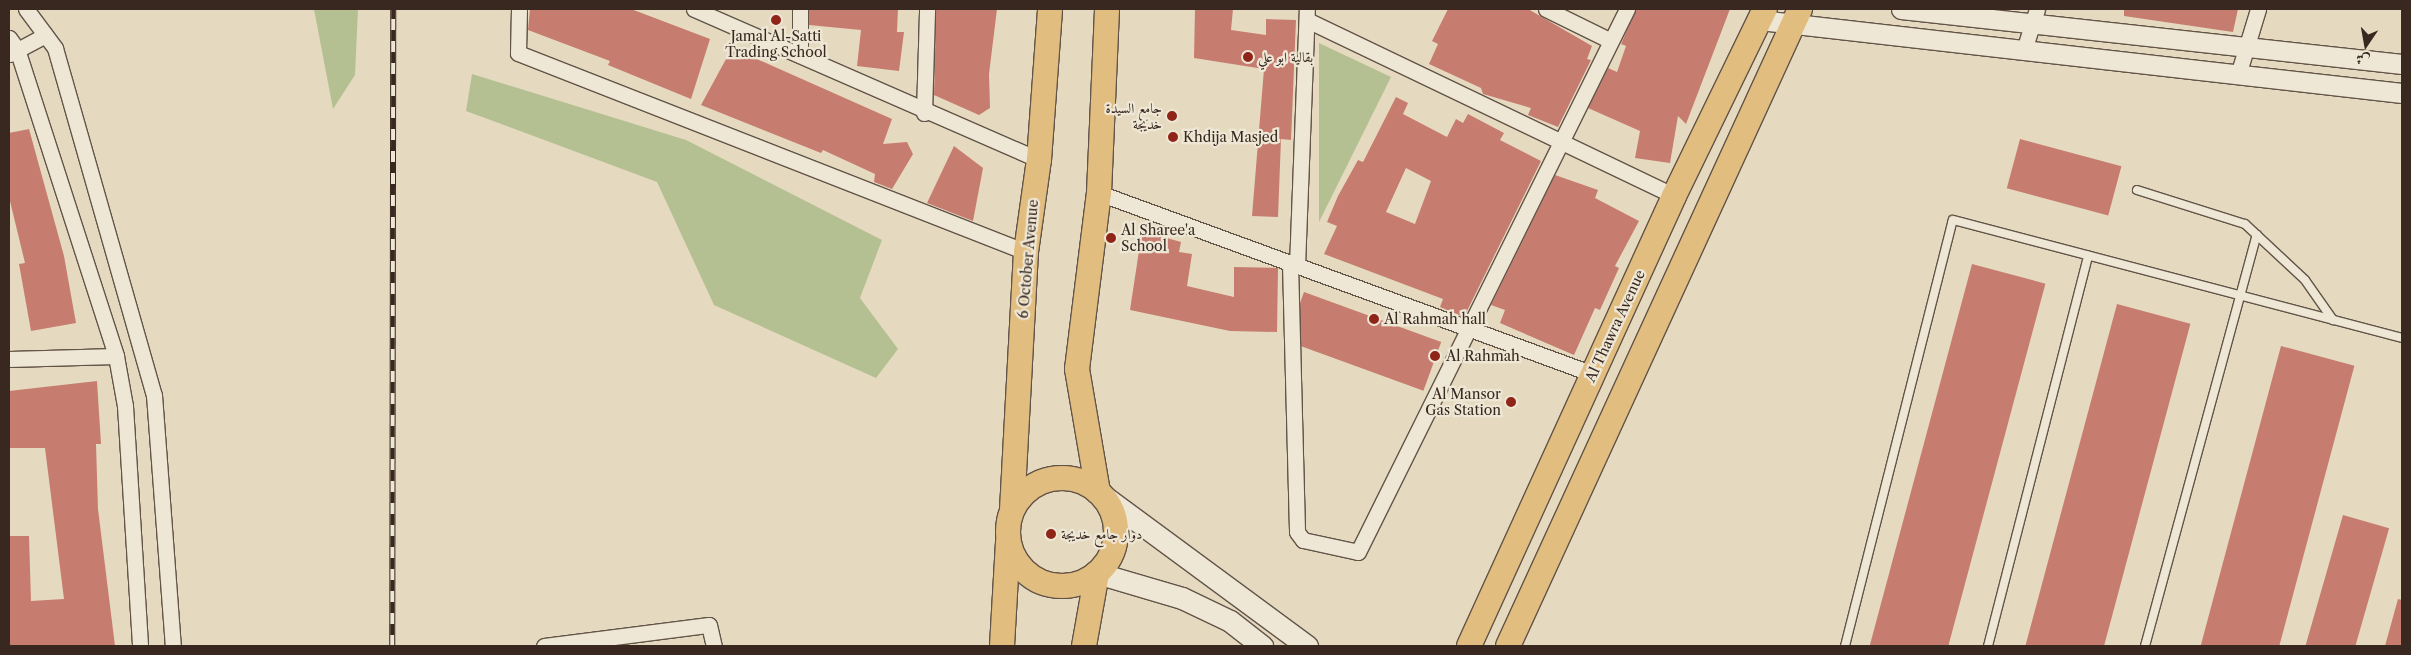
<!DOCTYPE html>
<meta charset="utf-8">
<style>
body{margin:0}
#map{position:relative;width:2411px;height:655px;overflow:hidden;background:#e5dabf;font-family:"Libre Caslon Text",Amiri,serif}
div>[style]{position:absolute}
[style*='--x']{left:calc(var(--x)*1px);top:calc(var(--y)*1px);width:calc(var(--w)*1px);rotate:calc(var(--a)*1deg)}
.green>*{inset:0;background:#b5c092}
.building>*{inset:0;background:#c77c70;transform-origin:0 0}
.roads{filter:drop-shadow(1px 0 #635448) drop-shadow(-1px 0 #635448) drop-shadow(0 1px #635448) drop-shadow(0 -1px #635448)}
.service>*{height:8px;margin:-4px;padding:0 4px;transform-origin:4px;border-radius:4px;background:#eee7d5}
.minor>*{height:15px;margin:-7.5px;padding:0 7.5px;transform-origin:7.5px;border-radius:7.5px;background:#eee7d5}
.tertiary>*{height:19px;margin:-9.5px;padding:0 9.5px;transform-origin:9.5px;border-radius:9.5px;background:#eee7d5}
.secondary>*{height:21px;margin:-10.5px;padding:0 10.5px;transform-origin:10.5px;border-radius:10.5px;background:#eee7d5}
.primary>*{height:24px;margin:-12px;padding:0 12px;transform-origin:12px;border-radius:12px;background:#e2bd80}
.primary>.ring{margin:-12px;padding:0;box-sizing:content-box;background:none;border:24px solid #e2bd80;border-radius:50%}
.rail>*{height:5.5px;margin-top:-2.75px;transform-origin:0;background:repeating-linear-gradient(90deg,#eee7d5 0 11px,#382820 0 22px);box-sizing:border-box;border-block:1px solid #382820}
.dots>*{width:14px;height:14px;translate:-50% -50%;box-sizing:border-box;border:2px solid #eee7d5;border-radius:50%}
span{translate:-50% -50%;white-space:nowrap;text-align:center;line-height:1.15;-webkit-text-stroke:4.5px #eee7d5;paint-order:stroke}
.poi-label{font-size:14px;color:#382820}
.left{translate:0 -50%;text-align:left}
.right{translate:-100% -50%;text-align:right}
.street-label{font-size:14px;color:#382820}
.frame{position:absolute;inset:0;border:10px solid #382820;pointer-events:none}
.north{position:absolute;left:2341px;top:20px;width:50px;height:50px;-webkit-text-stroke:4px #eee7d5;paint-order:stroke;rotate:192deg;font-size:14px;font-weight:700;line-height:20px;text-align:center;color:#382820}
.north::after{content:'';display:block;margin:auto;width:18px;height:22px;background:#382820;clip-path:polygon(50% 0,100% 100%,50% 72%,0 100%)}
</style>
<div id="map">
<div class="green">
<div style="clip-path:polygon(314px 9px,358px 9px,355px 75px,333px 109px)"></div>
<div style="clip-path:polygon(1319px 43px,1391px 77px,1319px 222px)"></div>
<div style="clip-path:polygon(472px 74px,686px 140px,882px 240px,860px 298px,898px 349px,876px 378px,714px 305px,657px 182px,466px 111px)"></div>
</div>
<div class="building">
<div style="clip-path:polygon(530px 9px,631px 9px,710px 39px,691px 99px,608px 65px,610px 61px,528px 30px)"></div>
<div style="clip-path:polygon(809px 9px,898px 9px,897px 32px,904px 32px,899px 71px,857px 66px,861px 30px,809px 25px)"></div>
<div style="clip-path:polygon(936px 9px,997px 9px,989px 74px,990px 108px,979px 115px,934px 95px)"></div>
<div style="clip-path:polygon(1195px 9px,1233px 9px,1231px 30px,1266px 35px,1266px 19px,1296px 20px,1291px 140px,1281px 139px,1278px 217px,1252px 216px,1264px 69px,1194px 58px)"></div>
<div style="clip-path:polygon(1448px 9px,1528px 9px,1592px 46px,1587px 59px,1591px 60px,1558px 127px,1528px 115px,1531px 108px,1483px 94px,1481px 88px,1429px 64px,1438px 44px,1432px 41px)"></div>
<div style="clip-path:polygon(1636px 9px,1730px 9px,1686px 124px,1678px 116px,1670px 163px,1635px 158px,1640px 131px,1588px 108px,1608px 68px,1617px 72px,1626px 46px,1621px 44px)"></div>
<div style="clip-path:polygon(2124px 9px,2238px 9px,2233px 32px,2124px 16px)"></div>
<div style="clip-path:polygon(732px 48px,892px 119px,883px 144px,907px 142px,913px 154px,892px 189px,874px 182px,875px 174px,823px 150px,821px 153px,701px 105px)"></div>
<div style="clip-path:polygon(evenodd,1396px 97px,1408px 103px,1403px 114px,1447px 137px,1456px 119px,1463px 123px,1468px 114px,1504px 133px,1500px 140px,1541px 161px,1464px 317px,1440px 307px,1443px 299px,1324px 254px,1337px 226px,1327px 222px,1338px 196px,1358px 160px,1363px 162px,1396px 97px,1406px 168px,1431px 181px,1415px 224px,1386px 212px,1406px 168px)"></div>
<div style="clip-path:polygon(29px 129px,64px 256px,76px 323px,31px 331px,19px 264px,25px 263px,9px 197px,9px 133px)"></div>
<div style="left:2020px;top:139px;width:105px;height:51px;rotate:15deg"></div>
<div style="clip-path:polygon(954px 146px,983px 168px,973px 221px,927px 203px)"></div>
<div style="clip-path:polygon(1555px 175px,1598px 190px,1595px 198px,1639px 221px,1615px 266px,1619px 268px,1600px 310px,1595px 308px,1574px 355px,1500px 323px,1505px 310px,1491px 305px)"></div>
<div style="clip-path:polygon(1142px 231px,1181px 242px,1179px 252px,1192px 254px,1187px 286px,1234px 297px,1234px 267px,1278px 268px,1277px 332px,1230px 331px,1130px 310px)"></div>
<div style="left:1972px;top:264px;width:76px;height:395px;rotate:15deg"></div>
<div style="left:1304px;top:292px;width:146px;height:52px;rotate:20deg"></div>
<div style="left:2117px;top:304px;width:76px;height:354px;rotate:15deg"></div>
<div style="left:2281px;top:346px;width:76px;height:310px;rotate:15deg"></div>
<div style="clip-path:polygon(97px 381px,101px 444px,96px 444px,98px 509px,115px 646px,9px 646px,9px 536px,29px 536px,31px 601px,64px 599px,45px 448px,9px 448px,9px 391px)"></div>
<div style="left:2343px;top:515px;width:48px;height:136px;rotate:16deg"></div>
<div style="clip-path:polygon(2398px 599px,2402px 600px,2402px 646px,2385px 646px)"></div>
</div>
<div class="roads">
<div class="service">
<div style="--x:2137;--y:190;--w:113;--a:17.5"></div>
<div style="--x:2245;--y:224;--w:82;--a:43"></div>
<div style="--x:2305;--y:280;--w:49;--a:55"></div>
<div style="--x:1845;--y:646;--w:439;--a:-75.8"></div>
<div style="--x:1953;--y:220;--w:464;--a:14.7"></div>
<div style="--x:1988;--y:646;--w:403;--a:-75.6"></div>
<div style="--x:2145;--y:646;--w:426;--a:-74.8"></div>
</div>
<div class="minor">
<div style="--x:26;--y:9;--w:49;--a:53.4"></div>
<div style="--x:55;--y:48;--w:361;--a:74.1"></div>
<div style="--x:154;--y:395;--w:252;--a:85.7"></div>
<div style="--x:519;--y:9;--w:44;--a:91.3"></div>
<div style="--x:518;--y:53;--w:546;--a:21.39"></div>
<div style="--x:694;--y:9;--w:377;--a:23.6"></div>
<div style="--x:1546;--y:9;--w:72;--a:26.2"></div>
<div style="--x:1307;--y:20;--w:407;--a:25.6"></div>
<div style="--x:9;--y:38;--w:14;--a:54"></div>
<div style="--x:17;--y:49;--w:323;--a:72.1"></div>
<div style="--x:116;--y:356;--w:51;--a:79.8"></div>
<div style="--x:125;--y:406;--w:240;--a:86.4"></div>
<div style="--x:2024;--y:50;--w:43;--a:-72.4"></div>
<div style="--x:10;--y:54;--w:40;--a:-28"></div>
<div style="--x:800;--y:55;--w:46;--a:-90"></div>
<div style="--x:2238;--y:75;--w:69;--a:-73.1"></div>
<div style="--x:924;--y:113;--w:104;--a:-88.3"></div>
<div style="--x:1099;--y:193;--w:526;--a:20.12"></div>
<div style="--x:1290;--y:263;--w:269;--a:88.5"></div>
<div style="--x:1297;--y:532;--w:10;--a:53"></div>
<div style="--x:1303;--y:540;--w:56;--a:12.3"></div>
<div style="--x:1358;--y:552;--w:606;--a:-63.65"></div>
<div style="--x:1297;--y:266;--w:257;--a:-87.8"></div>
<div style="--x:9;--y:359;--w:107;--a:-1.6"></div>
<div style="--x:544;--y:646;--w:166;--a:-7.3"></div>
<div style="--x:709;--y:625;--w:22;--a:77"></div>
</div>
<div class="tertiary">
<div style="--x:1901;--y:9;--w:504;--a:6.26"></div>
<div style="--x:1760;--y:20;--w:646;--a:6.49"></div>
</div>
<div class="secondary">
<div style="--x:1098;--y:492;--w:260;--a:36.4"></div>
<div style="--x:1097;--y:573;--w:89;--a:16.4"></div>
<div style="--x:1182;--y:598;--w:53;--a:25.6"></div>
<div style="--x:1230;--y:621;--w:41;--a:38"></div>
</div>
<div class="primary">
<div class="ring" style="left:1008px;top:478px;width:84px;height:84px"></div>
<div style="--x:1098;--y:492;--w:125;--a:-99.7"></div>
<div style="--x:1077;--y:369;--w:177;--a:-82.9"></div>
<div style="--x:1099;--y:193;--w:184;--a:-87.5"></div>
<div style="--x:1012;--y:510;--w:258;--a:-86.9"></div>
<div style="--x:1026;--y:252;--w:93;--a:-82"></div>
<div style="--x:1039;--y:160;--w:151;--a:-85.8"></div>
<div style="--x:1002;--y:646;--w:103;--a:-86.7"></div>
<div style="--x:1084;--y:646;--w:74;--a:-79.9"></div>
<div style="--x:1469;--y:646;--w:494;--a:-65.5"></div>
<div style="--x:1674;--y:196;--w:208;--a:-64.1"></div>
<div style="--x:1508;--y:646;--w:701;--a:-65.37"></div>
</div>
</div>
<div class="rail">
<div style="--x:392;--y:646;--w:637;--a:-89.91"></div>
</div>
<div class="dots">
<div style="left:776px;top:20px;background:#8f2418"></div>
<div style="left:1248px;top:57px;background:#8f2418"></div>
<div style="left:1172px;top:116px;background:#8f2418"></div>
<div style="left:1173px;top:137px;background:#8f2418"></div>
<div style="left:1111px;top:238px;background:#8f2418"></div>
<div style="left:1374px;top:319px;background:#8f2418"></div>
<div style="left:1435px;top:356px;background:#8f2418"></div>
<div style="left:1511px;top:402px;background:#8f2418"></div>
<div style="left:1051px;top:534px;background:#8f2418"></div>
</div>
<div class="poi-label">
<span style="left:776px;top:44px">Jamal Al-Satti<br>Trading School</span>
<span class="left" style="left:1258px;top:57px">بقالية ابو علي</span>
<span class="right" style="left:1162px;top:116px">جامع السيدة<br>خديجة</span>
<span class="left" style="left:1183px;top:137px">Khdija Masjed</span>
<span class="left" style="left:1121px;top:238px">Al Sharee'a<br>School</span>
<span class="left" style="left:1384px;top:319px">Al Rahmah hall</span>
<span class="left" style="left:1446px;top:356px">Al Rahmah</span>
<span class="right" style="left:1501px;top:402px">Al Mansor<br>Gas Station</span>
<span class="left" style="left:1061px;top:534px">دوار جامع خديجة</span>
</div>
<div class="street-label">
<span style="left:1028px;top:259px;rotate:-85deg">6 October Avenue</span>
<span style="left:1615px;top:326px;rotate:-65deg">Al Thawra Avenue</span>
</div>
<div class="frame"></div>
<div class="north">ش</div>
</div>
